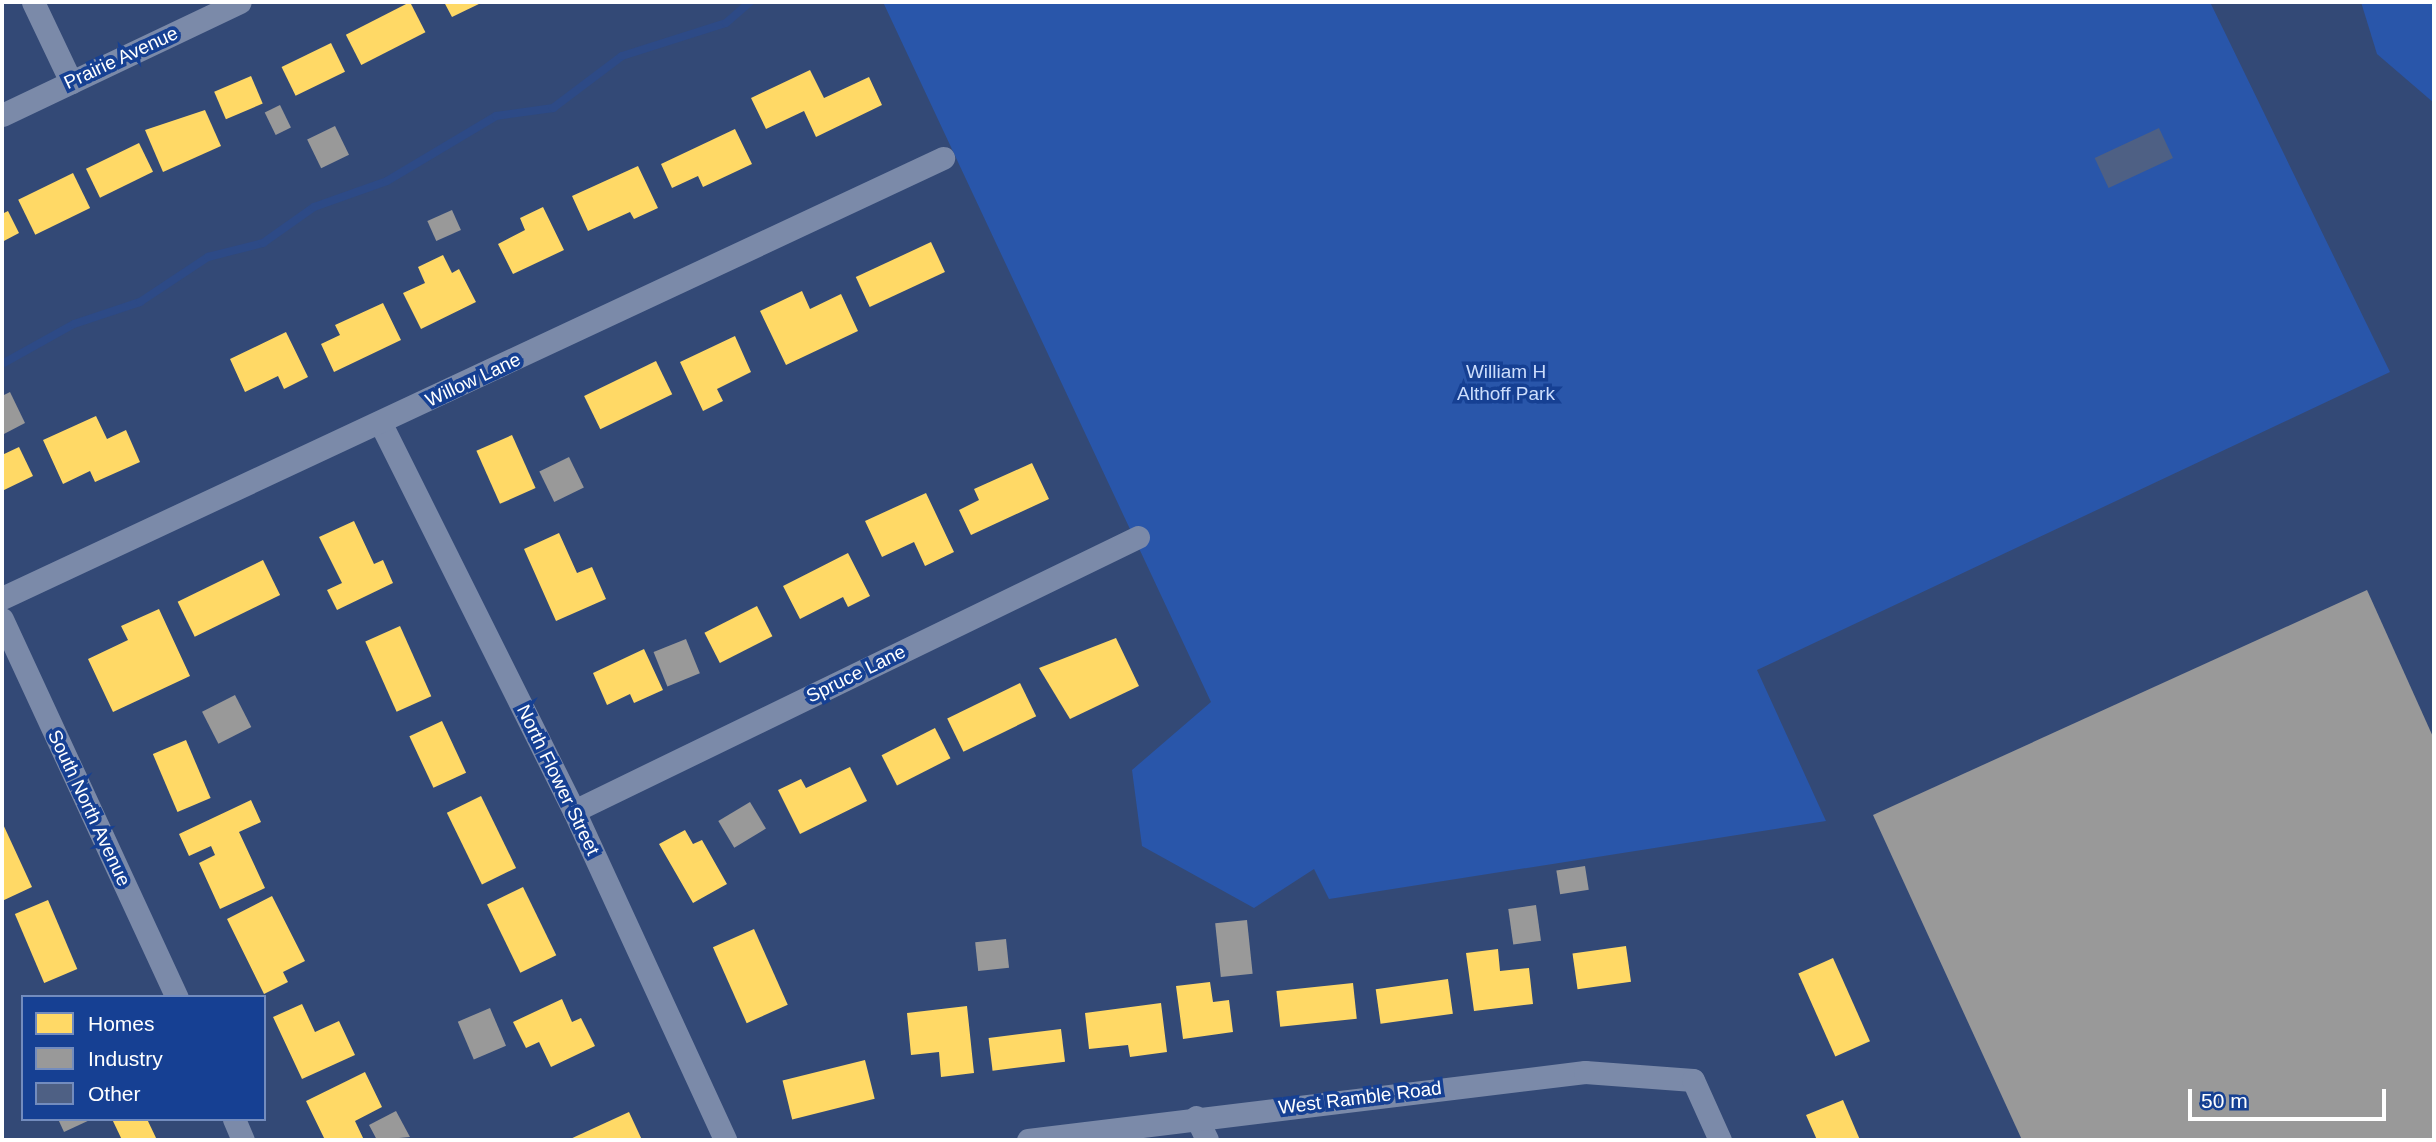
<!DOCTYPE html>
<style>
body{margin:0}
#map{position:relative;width:2436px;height:1142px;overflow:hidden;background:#334976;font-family:Arial,sans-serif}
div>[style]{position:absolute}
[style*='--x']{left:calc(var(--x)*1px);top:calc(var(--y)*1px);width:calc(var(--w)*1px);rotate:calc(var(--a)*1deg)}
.green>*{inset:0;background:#2956aa}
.homes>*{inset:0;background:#ffd966;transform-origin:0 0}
.industry>*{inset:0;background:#999;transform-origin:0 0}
.stream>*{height:8px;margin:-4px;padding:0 4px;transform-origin:4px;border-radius:4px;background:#2d4a86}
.building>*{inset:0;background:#4e6084;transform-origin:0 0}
.street>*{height:23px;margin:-11.5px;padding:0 11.5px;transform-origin:11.5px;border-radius:11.5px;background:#7b8aa9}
span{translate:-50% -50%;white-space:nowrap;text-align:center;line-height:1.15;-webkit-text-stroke:7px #164093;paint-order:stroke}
.street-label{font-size:19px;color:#fff}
.park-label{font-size:19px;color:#ccddfc}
.frame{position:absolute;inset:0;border:4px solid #fff;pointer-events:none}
.legend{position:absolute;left:21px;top:995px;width:245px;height:126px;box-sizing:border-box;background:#164093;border:2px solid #738cbe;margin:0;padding:9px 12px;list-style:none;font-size:21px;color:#fff}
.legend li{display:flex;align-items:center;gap:14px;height:35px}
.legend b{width:35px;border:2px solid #738cbe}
.scale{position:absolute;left:2188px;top:1089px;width:198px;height:32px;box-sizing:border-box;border:4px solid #fff;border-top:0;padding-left:9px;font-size:21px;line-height:24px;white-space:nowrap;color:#fff;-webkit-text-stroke:5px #164093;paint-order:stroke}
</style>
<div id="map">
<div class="green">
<div style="clip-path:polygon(883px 2px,2210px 2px,2390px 372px,1757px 670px,1826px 821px,1329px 899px,1314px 869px,1254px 908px,1142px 846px,1132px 770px,1211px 702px)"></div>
<div style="clip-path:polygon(2361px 2px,2434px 2px,2434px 103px,2377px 54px)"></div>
</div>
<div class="homes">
<div style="left:410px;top:2px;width:34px;height:72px;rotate:63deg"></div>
<div style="clip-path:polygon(444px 2px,483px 2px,452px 17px)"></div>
<div style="left:331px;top:43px;width:32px;height:55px;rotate:64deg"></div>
<div style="clip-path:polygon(810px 70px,824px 98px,869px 77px,882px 105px,816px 137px,804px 111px,766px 129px,751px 98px)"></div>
<div style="left:251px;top:76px;width:30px;height:40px;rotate:67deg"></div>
<div style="clip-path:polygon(205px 110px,221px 146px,163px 172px,145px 130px)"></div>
<div style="clip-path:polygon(735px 129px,752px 164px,703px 187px,698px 176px,672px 188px,661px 164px)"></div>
<div style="left:139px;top:143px;width:32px;height:59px;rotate:64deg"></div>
<div style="clip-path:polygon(638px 166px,658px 208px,634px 219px,630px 212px,588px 231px,572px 196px)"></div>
<div style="left:73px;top:173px;width:39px;height:61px;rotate:64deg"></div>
<div style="clip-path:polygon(543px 207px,564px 250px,513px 274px,498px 244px,525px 230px,520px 218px)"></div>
<div style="clip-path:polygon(8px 211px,19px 233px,2px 242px,2px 214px)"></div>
<div style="left:931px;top:242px;width:33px;height:83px;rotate:65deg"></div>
<div style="clip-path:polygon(443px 255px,452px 273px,459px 269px,476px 302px,421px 329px,403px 293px,425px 283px,418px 267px)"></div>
<div style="clip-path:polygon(802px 291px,810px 309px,841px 294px,858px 331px,786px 365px,760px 311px)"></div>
<div style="clip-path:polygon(383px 303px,401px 340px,334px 372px,321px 344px,340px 335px,335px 325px)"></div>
<div style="clip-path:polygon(286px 332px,308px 377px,284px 389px,278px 376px,245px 392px,230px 359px)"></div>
<div style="clip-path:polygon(735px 336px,751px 372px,717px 389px,723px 401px,703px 411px,680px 362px)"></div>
<div style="left:656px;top:361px;width:37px;height:80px;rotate:64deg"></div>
<div style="clip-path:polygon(96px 416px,107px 439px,126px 430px,140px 462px,95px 482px,90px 471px,63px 484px,43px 440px)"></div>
<div style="left:512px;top:435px;width:58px;height:39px;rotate:66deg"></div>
<div style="clip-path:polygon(19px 447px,33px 476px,2px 491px,2px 455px)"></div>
<div style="clip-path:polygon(1032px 463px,1049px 499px,971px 535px,959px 510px,979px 500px,974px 489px)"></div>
<div style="clip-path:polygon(926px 493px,954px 552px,925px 566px,914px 542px,882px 557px,865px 521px)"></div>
<div style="clip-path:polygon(354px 521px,374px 564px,383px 560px,393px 583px,337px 610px,327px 590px,342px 583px,319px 537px)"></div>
<div style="clip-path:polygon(559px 533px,577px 573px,592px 567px,606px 599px,556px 621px,524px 549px)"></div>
<div style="clip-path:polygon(848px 553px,870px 596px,848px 607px,843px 597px,800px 619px,783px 586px)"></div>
<div style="left:263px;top:560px;width:39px;height:95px;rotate:64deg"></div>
<div style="left:757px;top:606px;width:34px;height:59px;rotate:63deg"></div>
<div style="clip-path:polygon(159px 609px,190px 676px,113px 712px,88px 659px,128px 640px,121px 626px)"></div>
<div style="left:400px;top:626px;width:77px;height:38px;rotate:66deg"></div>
<div style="clip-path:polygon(1116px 638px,1139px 686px,1070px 719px,1039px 668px)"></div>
<div style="clip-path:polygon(644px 649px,663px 690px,634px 703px,630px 694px,607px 705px,593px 673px)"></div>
<div style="left:1020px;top:683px;width:37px;height:81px;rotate:64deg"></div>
<div style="left:442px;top:721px;width:57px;height:36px;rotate:65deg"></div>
<div style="left:935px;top:728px;width:34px;height:60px;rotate:63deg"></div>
<div style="left:186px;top:740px;width:63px;height:36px;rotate:67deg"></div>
<div style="clip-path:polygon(850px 767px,867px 801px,800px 834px,778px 790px,801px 779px,806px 788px)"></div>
<div style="left:481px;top:796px;width:80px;height:38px;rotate:64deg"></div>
<div style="clip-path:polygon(251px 800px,261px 822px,239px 832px,265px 888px,220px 909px,199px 863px,215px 855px,211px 846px,189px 856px,179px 834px)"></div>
<div style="clip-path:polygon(2px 822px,32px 887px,2px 901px)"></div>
<div style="clip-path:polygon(685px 830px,693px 844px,702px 840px,727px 884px,693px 903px,659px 844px)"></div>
<div style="left:523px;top:887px;width:76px;height:40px;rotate:64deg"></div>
<div style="clip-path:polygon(272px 896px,305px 961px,283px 972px,288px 982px,264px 994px,227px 919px)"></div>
<div style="left:48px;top:900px;width:75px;height:36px;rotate:67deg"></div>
<div style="left:754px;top:929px;width:83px;height:45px;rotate:66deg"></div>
<div style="left:1626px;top:946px;width:36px;height:54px;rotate:82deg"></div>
<div style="clip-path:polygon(1498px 949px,1500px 971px,1529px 968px,1533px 1004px,1474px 1011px,1466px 953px)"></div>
<div style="left:1833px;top:958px;width:91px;height:38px;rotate:66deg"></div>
<div style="left:1448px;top:979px;width:35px;height:73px;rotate:82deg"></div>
<div style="clip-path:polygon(1210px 982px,1213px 1002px,1229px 1000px,1233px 1032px,1183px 1039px,1176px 986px)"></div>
<div style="left:1353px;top:983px;width:36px;height:77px;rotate:84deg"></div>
<div style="clip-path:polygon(562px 999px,572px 1022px,581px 1018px,595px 1046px,551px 1067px,539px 1042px,526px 1048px,513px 1022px)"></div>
<div style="clip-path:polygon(1161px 1003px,1167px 1052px,1130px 1057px,1128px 1045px,1089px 1049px,1085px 1013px)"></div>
<div style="clip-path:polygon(302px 1004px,315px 1032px,339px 1021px,355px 1055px,302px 1079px,273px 1017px)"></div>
<div style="clip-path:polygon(967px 1006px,974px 1073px,941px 1077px,939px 1052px,911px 1055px,907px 1013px)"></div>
<div style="left:1061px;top:1029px;width:33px;height:73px;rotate:83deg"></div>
<div style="left:865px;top:1060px;width:40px;height:85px;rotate:76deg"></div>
<div style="clip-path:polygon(365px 1072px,382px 1107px,355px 1121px,364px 1140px,325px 1140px,306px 1101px)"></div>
<div style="clip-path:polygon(1843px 1100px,1860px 1140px,1817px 1140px,1806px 1115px)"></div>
<div style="clip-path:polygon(629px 1112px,642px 1140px,568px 1140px)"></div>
<div style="clip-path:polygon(112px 1119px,147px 1119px,157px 1140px,122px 1140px)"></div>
</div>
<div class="industry">
<div style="left:280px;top:105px;width:25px;height:17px;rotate:64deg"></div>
<div style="left:335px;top:126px;width:32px;height:31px;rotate:64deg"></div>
<div style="left:452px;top:210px;width:22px;height:27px;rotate:66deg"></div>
<div style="clip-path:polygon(10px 392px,25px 423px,2px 435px,2px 396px)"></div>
<div style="left:569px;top:457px;width:34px;height:33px;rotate:64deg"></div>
<div style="clip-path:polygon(2367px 590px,2434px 739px,2434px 1140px,2022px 1140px,1873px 815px)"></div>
<div style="left:686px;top:639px;width:37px;height:35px;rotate:68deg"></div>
<div style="left:235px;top:695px;width:36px;height:37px;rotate:63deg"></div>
<div style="left:750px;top:802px;width:31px;height:37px;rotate:59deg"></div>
<div style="left:1585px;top:866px;width:24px;height:29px;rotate:81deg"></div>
<div style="left:1536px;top:905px;width:36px;height:28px;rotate:82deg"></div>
<div style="left:1247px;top:920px;width:54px;height:32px;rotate:84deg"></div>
<div style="left:1006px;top:939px;width:29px;height:31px;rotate:84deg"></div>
<div style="left:490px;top:1008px;width:41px;height:35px;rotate:67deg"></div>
<div style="clip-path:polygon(396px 1111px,410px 1137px,377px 1140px,369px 1125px)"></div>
<div style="clip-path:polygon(58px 1119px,92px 1119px,64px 1132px)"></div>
</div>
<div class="stream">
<div style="--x:2;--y:364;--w:82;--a:-29.1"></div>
<div style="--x:74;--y:324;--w:70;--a:-18.4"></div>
<div style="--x:140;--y:302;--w:82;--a:-33.5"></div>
<div style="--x:208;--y:257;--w:57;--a:-14.3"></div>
<div style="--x:263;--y:243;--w:62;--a:-35.2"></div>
<div style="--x:314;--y:207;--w:77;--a:-19.6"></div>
<div style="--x:387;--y:181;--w:127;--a:-30.8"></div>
<div style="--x:496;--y:116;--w:58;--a:-8"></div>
<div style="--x:553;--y:108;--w:86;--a:-37"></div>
<div style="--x:622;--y:56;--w:109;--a:-17.6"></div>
<div style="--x:726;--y:23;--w:32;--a:-41"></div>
</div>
<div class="building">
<div style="left:2159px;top:128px;width:33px;height:71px;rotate:65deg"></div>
</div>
<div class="street">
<div style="--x:33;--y:2;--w:89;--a:64.6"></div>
<div style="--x:2;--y:115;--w:263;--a:-25.4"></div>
<div style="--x:381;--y:424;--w:432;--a:63.5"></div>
<div style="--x:574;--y:811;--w:362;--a:65.3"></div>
<div style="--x:2;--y:598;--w:1039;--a:-25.06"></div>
<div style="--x:2;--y:619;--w:417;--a:65.2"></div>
<div style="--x:574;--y:811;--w:627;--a:-25.91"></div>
<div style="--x:1196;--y:1117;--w:25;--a:64"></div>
<div style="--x:234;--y:1119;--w:23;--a:67"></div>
<div style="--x:1028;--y:1140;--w:561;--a:-6.96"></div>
<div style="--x:1585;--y:1072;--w:108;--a:4.2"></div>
<div style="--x:1693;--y:1080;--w:66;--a:65.8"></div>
</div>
<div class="street-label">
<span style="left:121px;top:58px;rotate:-25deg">Prairie Avenue</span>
<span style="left:473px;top:380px;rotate:-25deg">Willow Lane</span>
<span style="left:856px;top:674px;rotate:-26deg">Spruce Lane</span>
<span style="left:558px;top:780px;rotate:64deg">North Flower Street</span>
<span style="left:89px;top:808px;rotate:65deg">South North Avenue</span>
<span style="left:1360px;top:1098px;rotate:-7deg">West Ramble Road</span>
</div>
<div class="park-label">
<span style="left:1506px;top:383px">William H<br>Althoff Park</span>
</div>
<div class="frame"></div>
<ul class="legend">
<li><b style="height:19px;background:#ffd966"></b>Homes</li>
<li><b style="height:19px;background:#999"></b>Industry</li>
<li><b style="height:19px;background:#4e6084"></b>Other</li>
</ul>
<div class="scale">50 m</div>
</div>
